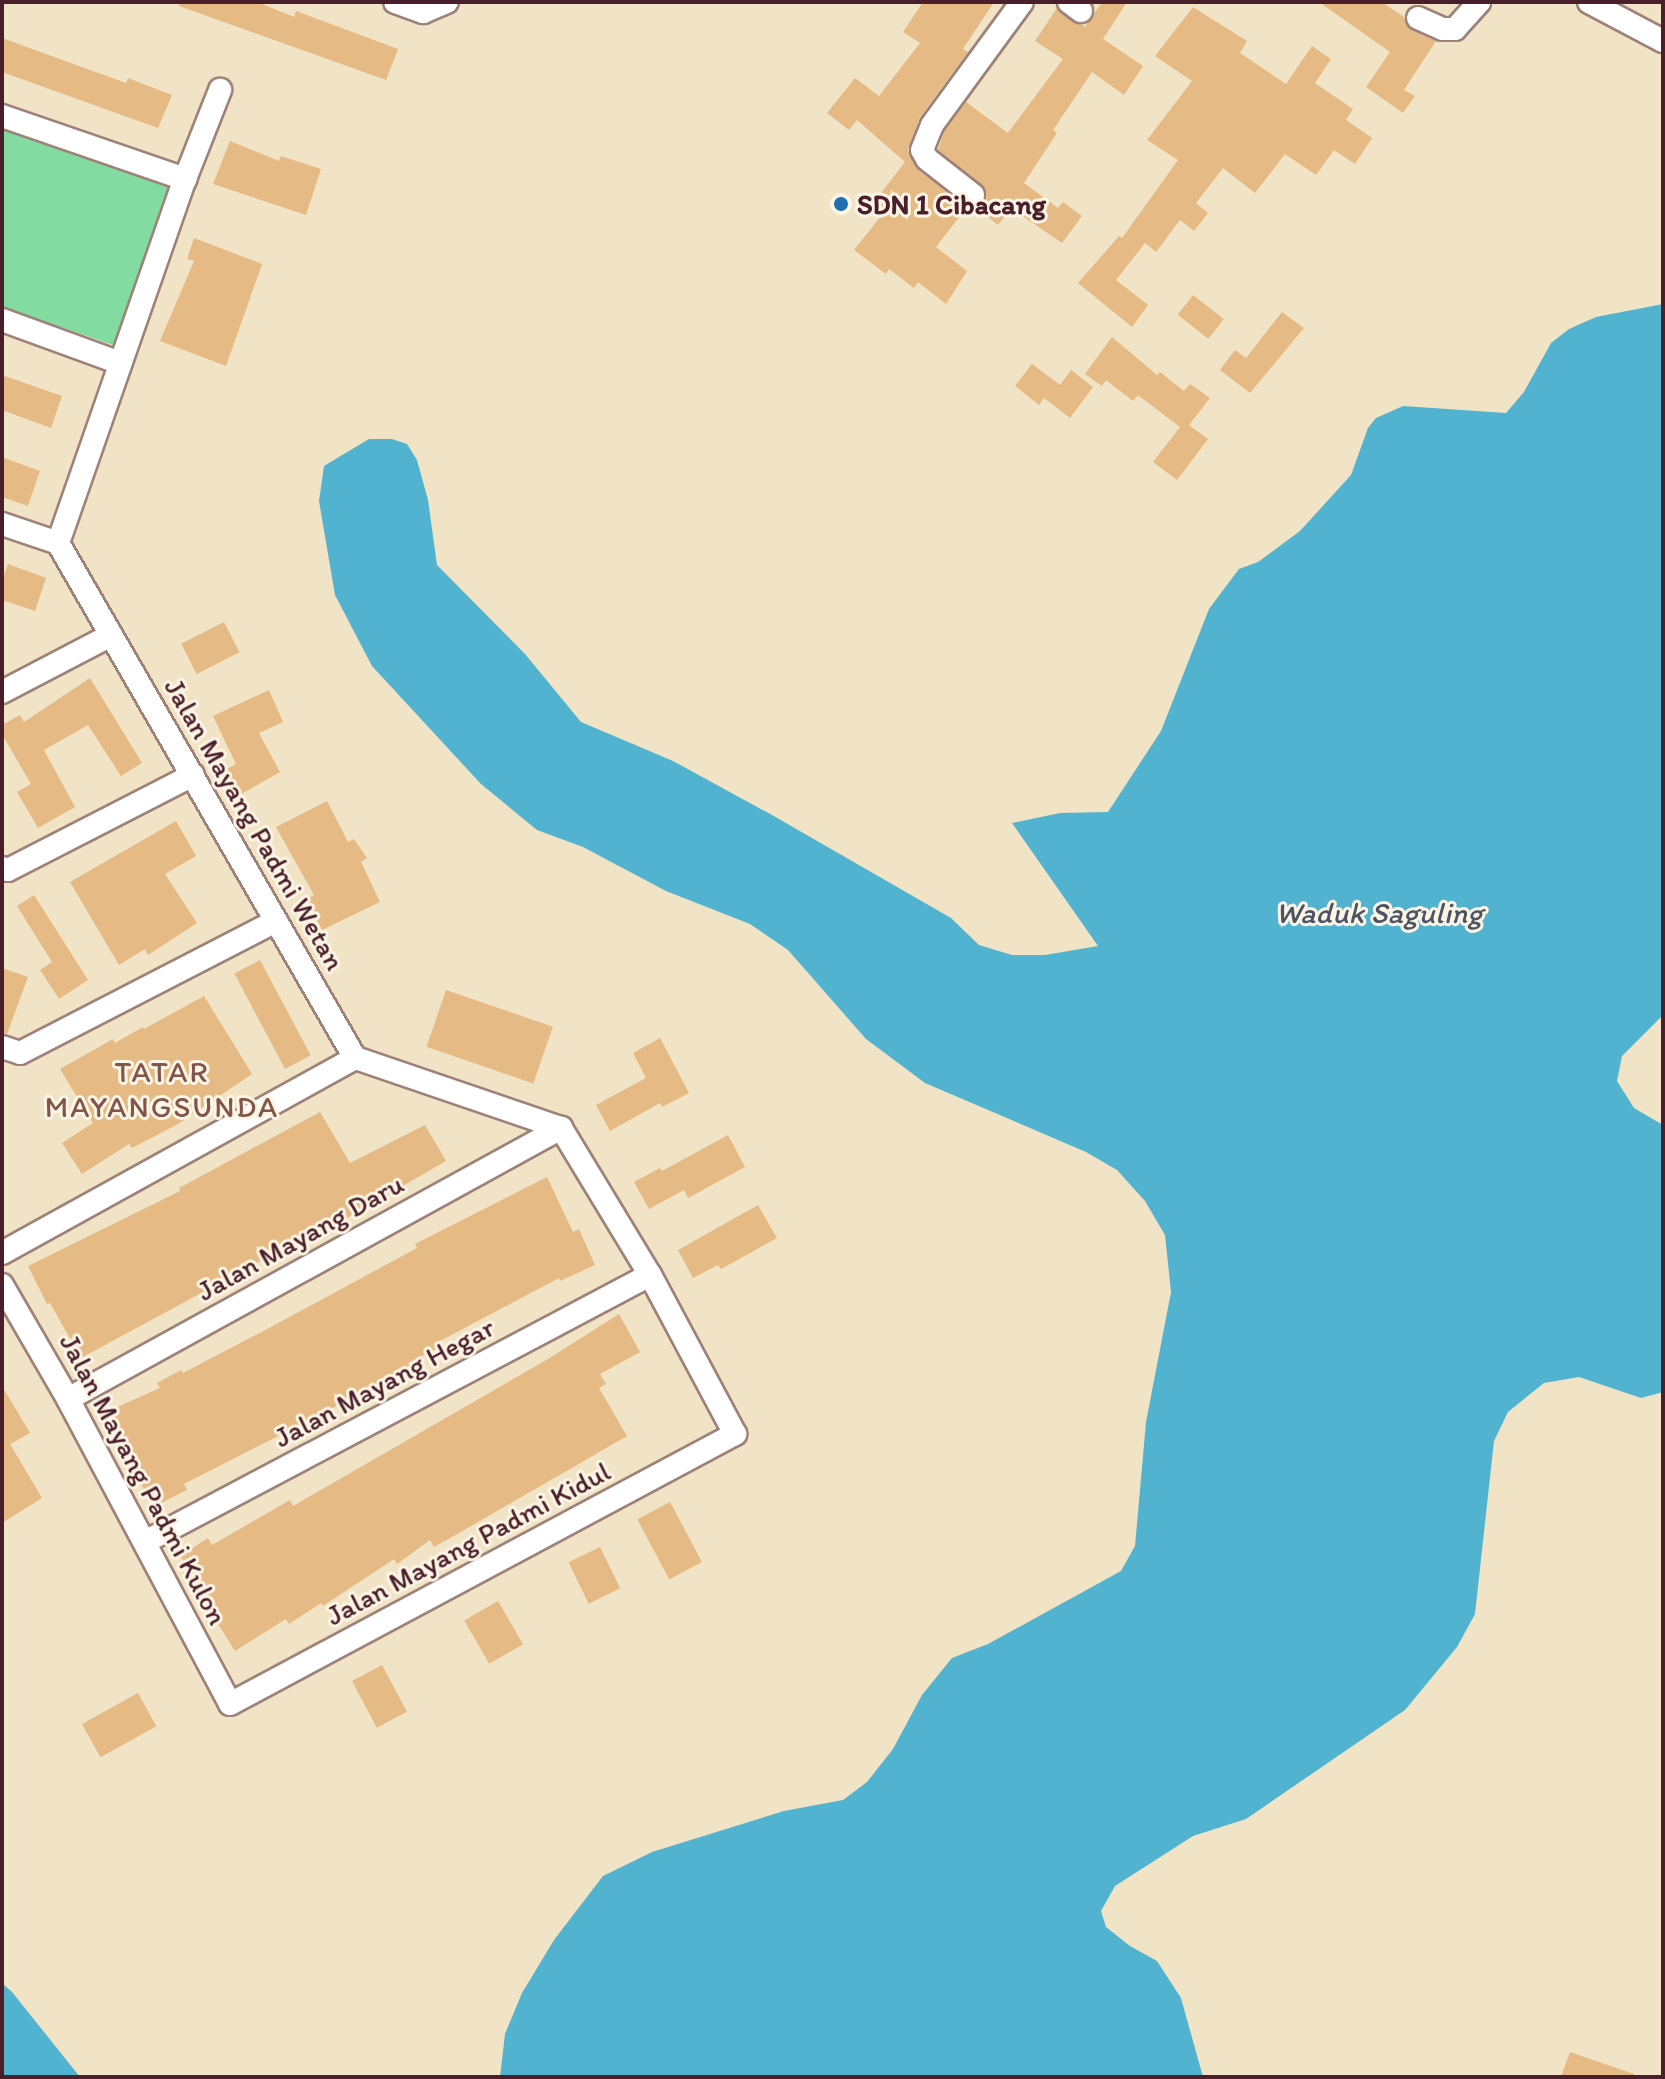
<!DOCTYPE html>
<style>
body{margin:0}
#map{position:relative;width:1665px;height:2079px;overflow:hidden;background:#f1e3c5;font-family:Itim,sans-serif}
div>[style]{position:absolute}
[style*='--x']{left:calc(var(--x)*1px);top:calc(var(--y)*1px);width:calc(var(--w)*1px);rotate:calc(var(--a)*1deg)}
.green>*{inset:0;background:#82dba0}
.water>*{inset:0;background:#51b3d0}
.building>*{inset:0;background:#e6ba84;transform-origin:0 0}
.roads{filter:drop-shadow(2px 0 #9e8178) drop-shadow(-2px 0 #9e8178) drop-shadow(0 2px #9e8178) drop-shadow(0 -2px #9e8178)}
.minor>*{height:22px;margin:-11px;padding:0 11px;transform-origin:11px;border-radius:11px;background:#fff}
.dots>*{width:22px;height:22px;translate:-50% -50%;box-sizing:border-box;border:4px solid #fcf5e5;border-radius:50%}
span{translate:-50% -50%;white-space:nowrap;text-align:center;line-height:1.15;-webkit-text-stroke:6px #fcf5e5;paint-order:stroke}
.poi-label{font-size:28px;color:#4a1f2b;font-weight:700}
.left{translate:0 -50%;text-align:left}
.street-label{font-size:28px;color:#4a1f2b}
.water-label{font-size:30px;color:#4c5365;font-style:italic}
.neighbourhood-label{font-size:30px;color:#81554a;letter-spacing:2px}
.frame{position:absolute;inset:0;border:4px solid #4a1f2b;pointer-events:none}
</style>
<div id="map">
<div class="green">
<div style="clip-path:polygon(2px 128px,174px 186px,119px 347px,2px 307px)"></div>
</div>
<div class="water">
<div style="clip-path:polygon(1663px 304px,1663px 1015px,1622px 1056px,1617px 1081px,1634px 1108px,1663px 1125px,1663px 1392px,1641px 1398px,1579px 1377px,1544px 1383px,1508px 1412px,1494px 1441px,1475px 1614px,1457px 1647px,1405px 1710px,1246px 1819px,1193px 1836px,1115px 1886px,1101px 1911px,1106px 1927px,1130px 1946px,1157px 1961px,1181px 1998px,1203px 2077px,500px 2077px,505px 2034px,522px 1993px,554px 1940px,603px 1876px,652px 1852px,784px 1811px,843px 1800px,867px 1782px,893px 1749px,922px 1695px,952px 1658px,988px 1644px,1121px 1571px,1135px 1546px,1146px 1422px,1171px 1292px,1165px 1235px,1145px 1201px,1117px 1170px,1086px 1152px,925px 1083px,866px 1039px,788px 950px,750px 924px,666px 891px,583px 847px,537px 830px,481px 784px,372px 666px,335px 595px,319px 501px,324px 466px,369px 439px,392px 439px,407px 444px,417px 460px,428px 500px,437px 565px,525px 654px,581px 722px,673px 761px,772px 815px,951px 918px,979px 945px,1012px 955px,1045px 955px,1098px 946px,1012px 823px,1060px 813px,1108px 812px,1161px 731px,1209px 609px,1239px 569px,1258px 562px,1300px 531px,1351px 475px,1368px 428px,1376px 418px,1403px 406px,1506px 413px,1524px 392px,1551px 343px,1569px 329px,1596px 317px)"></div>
<div style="clip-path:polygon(2px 1983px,12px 1992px,80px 2077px,2px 2077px)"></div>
</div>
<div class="building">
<div style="clip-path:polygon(180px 2px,257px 2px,294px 17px,296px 11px,398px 49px,386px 80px,179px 6px)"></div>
<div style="clip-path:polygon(923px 2px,994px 2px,963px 49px,968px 52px,920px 117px,908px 150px,918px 170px,967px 207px,936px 247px,967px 271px,946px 304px,918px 282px,914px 288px,889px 269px,886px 274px,854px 250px,885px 211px,874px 202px,905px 162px,857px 120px,849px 130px,827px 113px,855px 78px,879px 96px,920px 43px,903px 32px)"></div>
<div style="clip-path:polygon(1102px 2px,1127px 2px,1103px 39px,1143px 66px,1124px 95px,1092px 72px,1053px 130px,1057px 133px,1024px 183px,1058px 208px,1063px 202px,1082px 216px,1062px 243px,1011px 208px,998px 225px,976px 208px,987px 198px,982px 185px,938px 150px,944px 132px,966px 102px,1008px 133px,1063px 59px,1035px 41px,1057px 8px,1085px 27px)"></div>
<div style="clip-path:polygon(1319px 2px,1382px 2px,1404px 17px,1412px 30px,1436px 41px,1404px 90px,1415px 96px,1403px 113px,1366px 87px,1390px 52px)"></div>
<div style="clip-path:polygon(1193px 7px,1247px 41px,1240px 53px,1286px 84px,1312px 46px,1331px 59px,1315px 83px,1353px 109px,1346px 120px,1372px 138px,1355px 164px,1334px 150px,1316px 175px,1285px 154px,1255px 193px,1223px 168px,1196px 203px,1208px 213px,1194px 231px,1180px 220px,1156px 252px,1145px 243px,1116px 280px,1148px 305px,1132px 327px,1078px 283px,1119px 236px,1122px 238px,1178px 160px,1147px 140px,1192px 81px,1155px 56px)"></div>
<div style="clip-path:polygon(2px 38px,126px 83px,128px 78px,172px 95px,158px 128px,2px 72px)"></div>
<div style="clip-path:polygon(230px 141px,279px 161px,281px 156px,321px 169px,306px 215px,213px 184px)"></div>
<div style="clip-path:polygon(194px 238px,262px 264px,226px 366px,160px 341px,194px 261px,187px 259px)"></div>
<div style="left:1193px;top:295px;width:39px;height:25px;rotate:38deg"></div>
<div style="clip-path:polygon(1282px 312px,1304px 328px,1250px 393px,1220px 370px,1235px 350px,1246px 358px)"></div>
<div style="clip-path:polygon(1112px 337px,1157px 375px,1160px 372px,1184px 391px,1190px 384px,1210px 398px,1189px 425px,1208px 439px,1177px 480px,1153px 462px,1180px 427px,1138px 395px,1133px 401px,1106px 380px,1102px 386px,1085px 374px)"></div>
<div style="clip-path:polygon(1032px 364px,1060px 385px,1071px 370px,1093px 387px,1070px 418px,1044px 398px,1039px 405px,1015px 386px)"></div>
<div style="clip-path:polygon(2px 375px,62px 396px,51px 428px,2px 410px)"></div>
<div style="clip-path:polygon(2px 457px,40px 471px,28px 506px,2px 497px)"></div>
<div style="clip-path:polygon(8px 564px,46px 578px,35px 611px,2px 600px,2px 582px)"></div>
<div style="left:224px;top:622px;width:34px;height:48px;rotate:63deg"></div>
<div style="clip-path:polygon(90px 678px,142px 763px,121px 776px,88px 725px,44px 750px,75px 807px,38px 828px,17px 792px,31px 784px,2px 734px,2px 725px,20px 715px,24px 722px)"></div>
<div style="clip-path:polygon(269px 690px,283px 722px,259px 733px,280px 772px,236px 797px,222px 772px,236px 764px,213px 716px)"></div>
<div style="clip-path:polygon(327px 801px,348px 842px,354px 839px,367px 858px,361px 862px,380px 902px,322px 930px,306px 899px,314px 895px,276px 827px)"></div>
<div style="clip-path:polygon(176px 821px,196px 856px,165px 874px,197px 923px,148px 955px,145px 949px,119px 965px,70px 882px)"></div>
<div style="clip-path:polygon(34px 895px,88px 980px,59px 999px,40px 970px,52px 962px,17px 906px)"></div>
<div style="left:260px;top:960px;width:108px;height:29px;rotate:62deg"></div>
<div style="clip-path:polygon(2px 968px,28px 977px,7px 1034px,2px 1033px)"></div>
<div style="left:446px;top:990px;width:113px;height:60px;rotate:19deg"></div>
<div style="clip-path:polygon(204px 996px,252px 1074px,178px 1124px,132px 1148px,129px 1144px,82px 1174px,62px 1143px,93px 1123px,60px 1069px,113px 1039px,115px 1043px,143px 1027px,144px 1029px)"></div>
<div style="clip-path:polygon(660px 1038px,689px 1093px,662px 1107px,660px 1103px,610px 1131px,596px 1105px,646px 1078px,633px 1053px)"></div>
<div style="clip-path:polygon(320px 1112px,350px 1163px,425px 1125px,446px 1161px,307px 1241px,305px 1237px,81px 1358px,50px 1303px,47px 1304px,28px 1266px,180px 1191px,179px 1188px)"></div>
<div style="clip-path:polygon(728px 1135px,745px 1167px,688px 1198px,684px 1190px,649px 1209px,634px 1182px,660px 1168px,662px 1171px)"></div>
<div style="clip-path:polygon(547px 1177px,573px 1232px,579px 1229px,595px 1265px,560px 1281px,559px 1278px,440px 1341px,442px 1346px,408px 1363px,411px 1368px,184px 1484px,187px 1490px,153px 1507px,104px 1413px,160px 1388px,157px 1383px,181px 1370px,183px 1373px,271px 1327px,417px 1248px,415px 1244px)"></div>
<div style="clip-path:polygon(758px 1205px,777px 1238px,721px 1269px,718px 1265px,693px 1278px,678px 1250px)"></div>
<div style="clip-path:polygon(619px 1314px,640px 1352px,600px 1374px,606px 1384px,599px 1388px,627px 1436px,459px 1533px,434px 1547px,430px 1540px,397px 1564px,394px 1559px,323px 1606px,321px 1603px,289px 1624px,286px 1619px,235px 1651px,215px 1619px,220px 1616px,180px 1556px,208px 1538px,212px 1545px,290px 1500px,293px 1506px,548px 1359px)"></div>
<div style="clip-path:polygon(2px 1386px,30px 1433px,10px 1444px,42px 1498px,2px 1523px)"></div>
<div style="left:670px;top:1502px;width:68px;height:37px;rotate:62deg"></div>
<div style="left:600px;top:1547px;width:46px;height:35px;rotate:64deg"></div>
<div style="left:498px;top:1601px;width:50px;height:39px;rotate:60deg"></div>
<div style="left:382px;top:1665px;width:53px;height:34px;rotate:62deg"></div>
<div style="left:138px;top:1693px;width:38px;height:64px;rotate:61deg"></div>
<div style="clip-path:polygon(1570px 2052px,1634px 2074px,1633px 2077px,1561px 2077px)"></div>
</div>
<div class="roads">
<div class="minor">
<div style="--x:395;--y:2;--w:30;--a:20"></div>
<div style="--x:423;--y:12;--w:26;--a:-23"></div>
<div style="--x:1069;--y:2;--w:15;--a:37"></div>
<div style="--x:1589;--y:2;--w:84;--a:27.8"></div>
<div style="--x:1418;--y:18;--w:27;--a:24"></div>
<div style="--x:1443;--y:29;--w:12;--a:0"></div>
<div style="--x:1455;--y:29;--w:36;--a:-48"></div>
<div style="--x:2;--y:116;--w:194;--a:19"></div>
<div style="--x:973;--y:195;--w:58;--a:-142"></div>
<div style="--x:927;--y:159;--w:10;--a:-119"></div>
<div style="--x:922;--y:150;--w:27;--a:-68"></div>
<div style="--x:932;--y:125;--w:152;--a:-53.8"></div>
<div style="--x:2;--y:320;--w:126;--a:20"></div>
<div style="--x:2;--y:524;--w:59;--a:18.7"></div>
<div style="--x:2;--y:692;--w:123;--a:-27.6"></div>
<div style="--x:2;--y:868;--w:6;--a:18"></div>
<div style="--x:8;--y:870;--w:208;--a:-27.2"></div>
<div style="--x:2;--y:1047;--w:19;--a:18"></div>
<div style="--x:20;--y:1053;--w:288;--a:-27.3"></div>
<div style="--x:2;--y:1253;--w:403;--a:-28.9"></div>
<div style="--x:2;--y:1285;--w:132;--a:59.9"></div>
<div style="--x:68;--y:1399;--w:345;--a:62"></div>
<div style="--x:230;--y:1704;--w:573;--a:-28.13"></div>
<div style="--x:735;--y:1434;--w:180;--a:-118.1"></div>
<div style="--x:650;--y:1275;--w:172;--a:-121.2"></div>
<div style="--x:561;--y:1128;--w:218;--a:-161.2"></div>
<div style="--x:355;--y:1058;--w:595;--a:-119.97"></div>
<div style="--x:58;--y:543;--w:386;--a:-70.8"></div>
<div style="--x:185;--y:179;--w:96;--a:-68.5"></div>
<div style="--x:68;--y:1399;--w:563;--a:-28.8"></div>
<div style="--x:145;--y:1542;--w:571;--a:-27.87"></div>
</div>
</div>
<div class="dots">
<div style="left:841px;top:204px;background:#1f6fb2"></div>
</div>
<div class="poi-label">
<span class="left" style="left:857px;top:204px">SDN 1 Cibacang</span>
</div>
<div class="street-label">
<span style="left:255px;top:824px;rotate:60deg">Jalan Mayang Padmi Wetan</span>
<span style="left:300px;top:1237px;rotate:-29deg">Jalan Mayang Daru</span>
<span style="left:384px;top:1382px;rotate:-28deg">Jalan Mayang Hegar</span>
<span style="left:144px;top:1479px;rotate:62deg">Jalan Mayang Padmi Kulon</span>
<span style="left:468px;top:1543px;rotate:-28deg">Jalan Mayang Padmi Kidul</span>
</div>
<div class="water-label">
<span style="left:1379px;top:913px">Waduk Saguling</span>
</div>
<div class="neighbourhood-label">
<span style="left:162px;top:1089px">TATAR<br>MAYANGSUNDA</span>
</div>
<div class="frame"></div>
</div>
